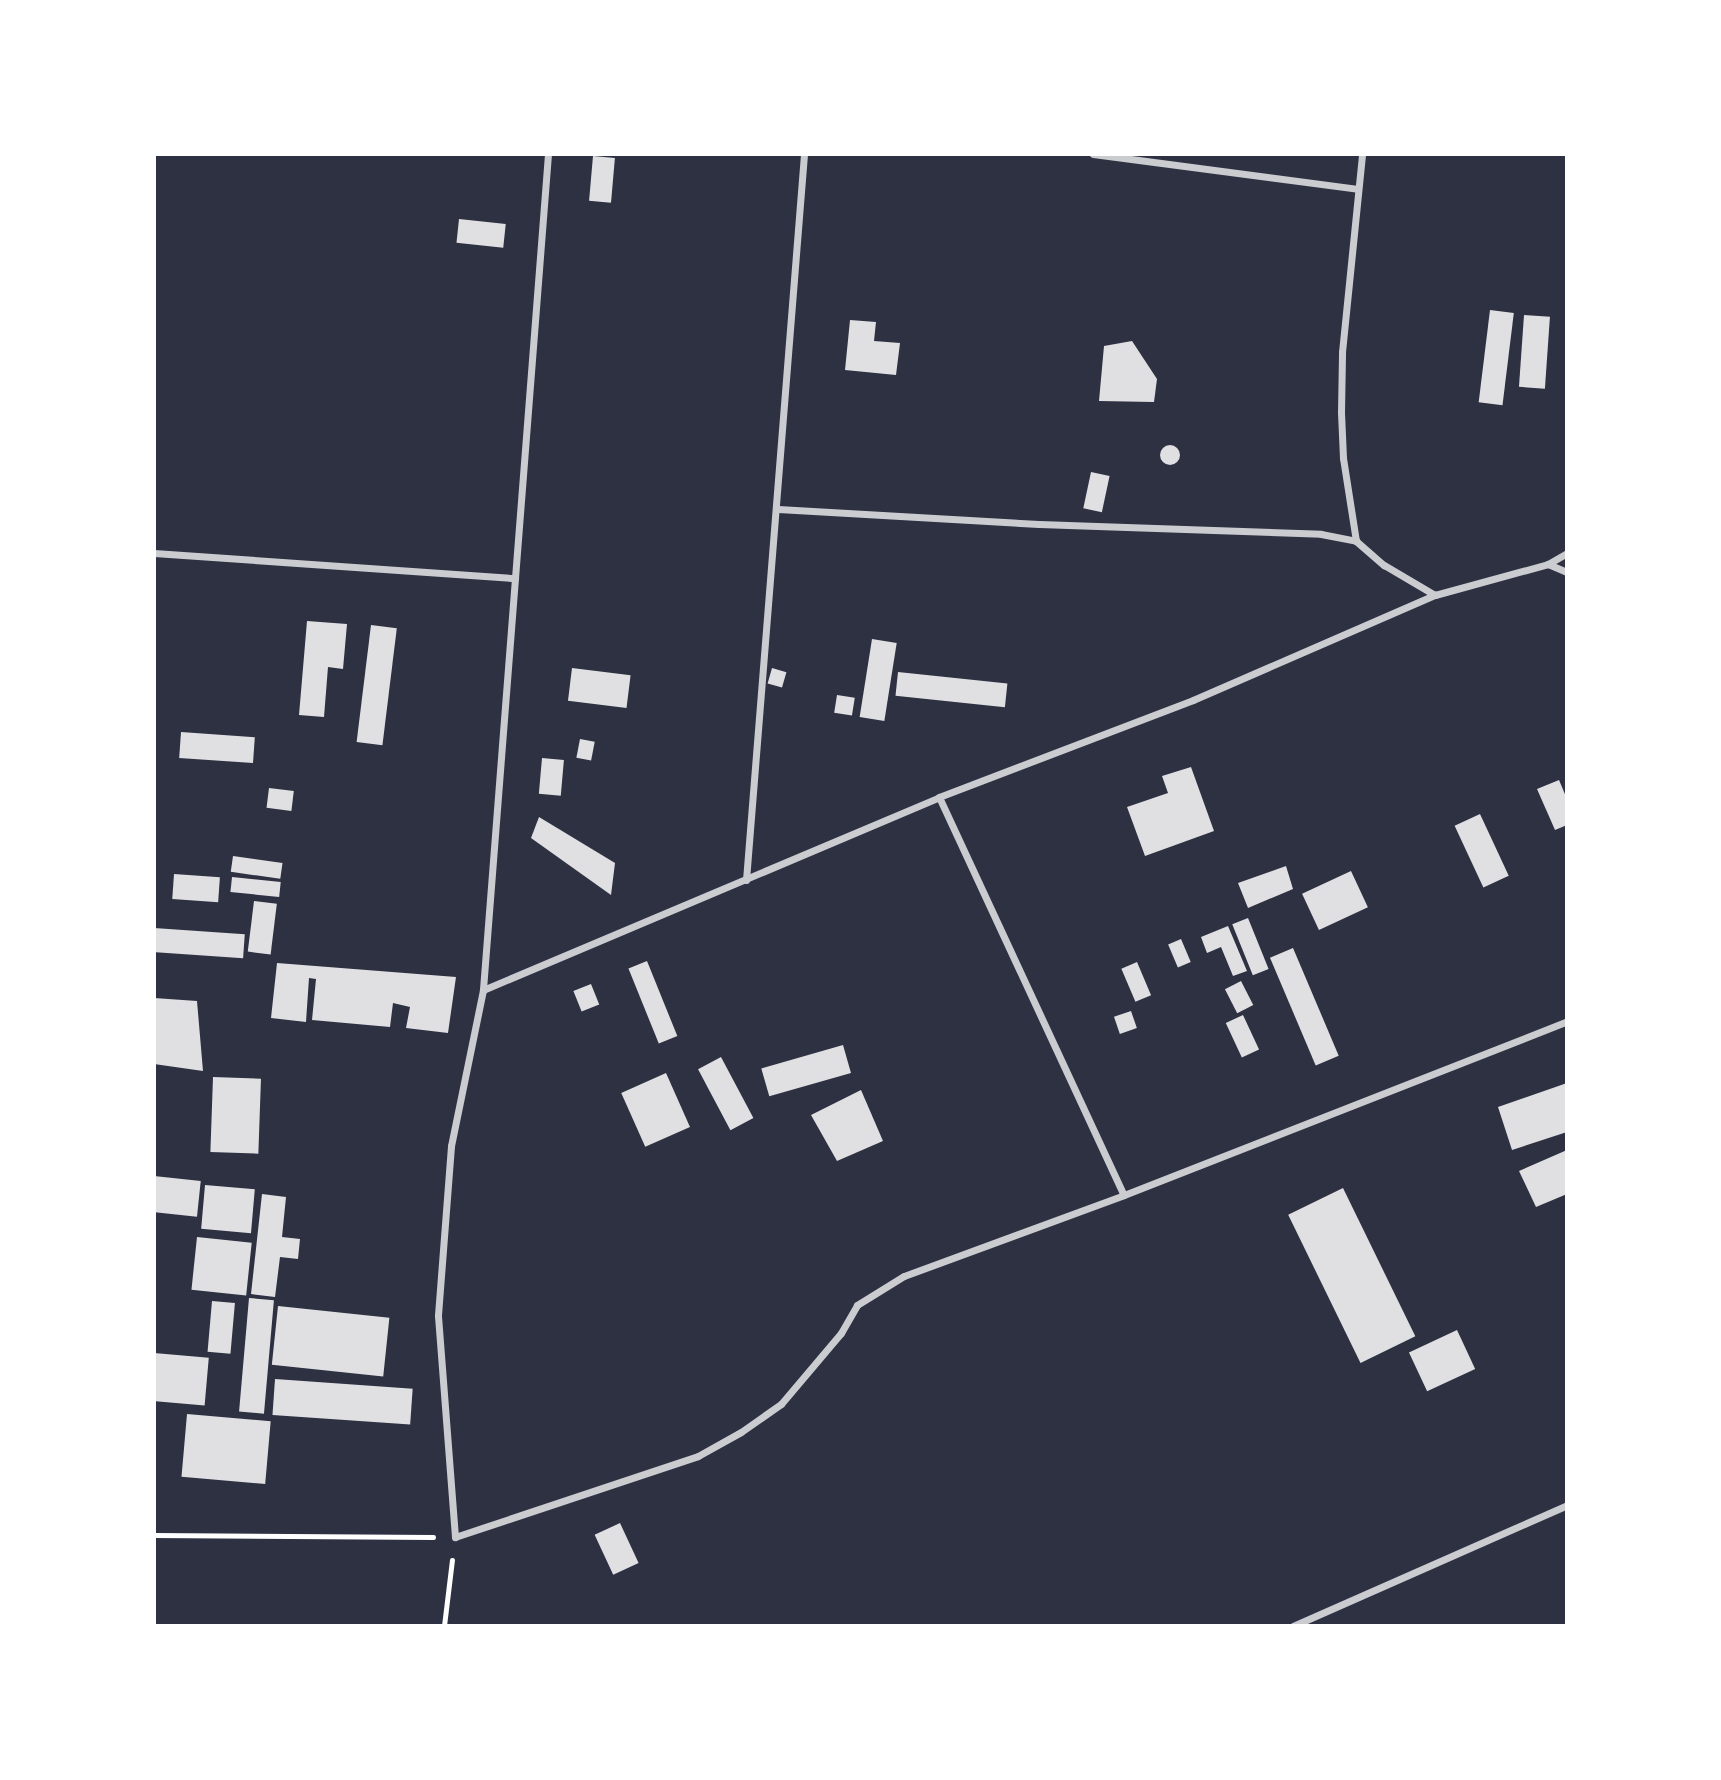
<!DOCTYPE html>
<style>
body{margin:0}
#map{position:relative;width:1721px;height:1780px;overflow:hidden;background:#2d3142;font-family:Roboto,sans-serif}
div>[style]{position:absolute}
[style*='--x']{left:calc(var(--x)*1px);top:calc(var(--y)*1px);width:calc(var(--w)*1px);rotate:calc(var(--a)*1deg)}
.building>*{inset:0;background:#e0e0e3;transform-origin:0 0}
.round{border-radius:50%}
.path>*{height:4.5px;margin:-2.25px;padding:0 2.25px;transform-origin:2.25px;border-radius:2.25px;background:#fff}
.minor>*{height:7px;margin:-3.5px;padding:0 3.5px;transform-origin:3.5px;border-radius:3.5px;background:#caccd0}
span{translate:-50% -50%;white-space:nowrap;text-align:center;line-height:1.15;-webkit-text-stroke:5px #fff;paint-order:stroke}
.frame{position:absolute;inset:0;border:156px solid #fff;pointer-events:none}
</style>
<div id="map">
<div class="building">
<div style="left:593px;top:156px;width:22px;height:45px;rotate:5deg"></div>
<div style="left:459px;top:219px;width:47px;height:24px;rotate:6deg"></div>
<div style="left:1490px;top:310px;width:24px;height:93px;rotate:7deg"></div>
<div style="left:1524px;top:315px;width:26px;height:72px;rotate:4deg"></div>
<div style="clip-path:polygon(850px 320px,876px 322px,874px 341px,900px 343px,896px 375px,845px 370px)"></div>
<div style="clip-path:polygon(1132px 341px,1157px 379px,1154px 402px,1099px 401px,1104px 346px)"></div>
<div class="round" style="left:1160px;top:445px;width:20px;height:20px"></div>
<div style="left:1091px;top:472px;width:19px;height:37px;rotate:12deg"></div>
<div style="clip-path:polygon(307px 621px,347px 624px,343px 669px,328px 667px,324px 717px,299px 715px)"></div>
<div style="left:371px;top:625px;width:26px;height:118px;rotate:7deg"></div>
<div style="left:872px;top:639px;width:25px;height:79px;rotate:9deg"></div>
<div style="left:572px;top:668px;width:59px;height:33px;rotate:7deg"></div>
<div style="left:772px;top:668px;width:15px;height:16px;rotate:16deg"></div>
<div style="left:898px;top:672px;width:110px;height:24px;rotate:6deg"></div>
<div style="left:837px;top:695px;width:18px;height:18px;rotate:9deg"></div>
<div style="left:181px;top:732px;width:74px;height:26px;rotate:4deg"></div>
<div style="left:580px;top:739px;width:15px;height:19px;rotate:11deg"></div>
<div style="left:542px;top:758px;width:22px;height:36px;rotate:5deg"></div>
<div style="clip-path:polygon(1191px 767px,1214px 831px,1145px 856px,1127px 807px,1168px 793px,1162px 776px)"></div>
<div style="clip-path:polygon(1559px 780px,1567px 799px,1567px 825px,1555px 830px,1537px 789px)"></div>
<div style="left:269px;top:788px;width:25px;height:20px;rotate:7deg"></div>
<div style="left:1480px;top:814px;width:68px;height:28px;rotate:65deg"></div>
<div style="clip-path:polygon(539px 817px,615px 863px,611px 895px,531px 838px)"></div>
<div style="left:233px;top:856px;width:50px;height:16px;rotate:8deg"></div>
<div style="clip-path:polygon(1286px 866px,1293px 889px,1248px 908px,1238px 883px)"></div>
<div style="left:1351px;top:871px;width:40px;height:54px;rotate:65deg"></div>
<div style="left:174px;top:874px;width:46px;height:25px;rotate:4deg"></div>
<div style="left:232px;top:877px;width:49px;height:15px;rotate:6deg"></div>
<div style="left:254px;top:901px;width:23px;height:51px;rotate:7deg"></div>
<div style="left:1248px;top:918px;width:55px;height:17px;rotate:68deg"></div>
<div style="clip-path:polygon(1228px 926px,1247px 971px,1233px 976px,1221px 947px,1207px 953px,1201px 937px)"></div>
<div style="left:154px;top:928px;width:91px;height:24px;rotate:4deg"></div>
<div style="left:1181px;top:939px;width:25px;height:14px;rotate:67deg"></div>
<div style="left:1293px;top:948px;width:117px;height:25px;rotate:67deg"></div>
<div style="left:647px;top:961px;width:81px;height:20px;rotate:68deg"></div>
<div style="left:1137px;top:962px;width:36px;height:17px;rotate:67deg"></div>
<div style="clip-path:polygon(277px 963px,456px 977px,448px 1033px,406px 1028px,410px 1007px,393px 1003px,390px 1027px,312px 1020px,316px 979px,309px 978px,306px 1022px,271px 1018px)"></div>
<div style="left:1241px;top:981px;width:27px;height:18px;rotate:63deg"></div>
<div style="left:591px;top:984px;width:22px;height:19px;rotate:68deg"></div>
<div style="clip-path:polygon(154px 998px,197px 1001px,203px 1071px,154px 1064px)"></div>
<div style="left:1131px;top:1011px;width:18px;height:18px;rotate:71deg"></div>
<div style="left:1243px;top:1015px;width:38px;height:19px;rotate:65deg"></div>
<div style="left:843px;top:1045px;width:29px;height:85px;rotate:74deg"></div>
<div style="left:721px;top:1057px;width:69px;height:26px;rotate:62deg"></div>
<div style="left:666px;top:1073px;width:59px;height:49px;rotate:66deg"></div>
<div style="left:213px;top:1077px;width:48px;height:75px;rotate:2deg"></div>
<div style="clip-path:polygon(1567px 1083px,1567px 1132px,1512px 1150px,1498px 1107px)"></div>
<div style="clip-path:polygon(861px 1090px,883px 1141px,837px 1161px,811px 1115px)"></div>
<div style="clip-path:polygon(1567px 1150px,1567px 1194px,1536px 1207px,1519px 1171px)"></div>
<div style="left:154px;top:1176px;width:47px;height:36px;rotate:6deg"></div>
<div style="left:205px;top:1185px;width:50px;height:44px;rotate:5deg"></div>
<div style="left:1343px;top:1188px;width:165px;height:61px;rotate:64deg"></div>
<div style="clip-path:polygon(262px 1194px,286px 1197px,282px 1237px,300px 1239px,298px 1259px,280px 1257px,275px 1297px,251px 1294px)"></div>
<div style="left:197px;top:1237px;width:55px;height:53px;rotate:6deg"></div>
<div style="left:249px;top:1298px;width:25px;height:114px;rotate:5deg"></div>
<div style="left:212px;top:1301px;width:23px;height:51px;rotate:5deg"></div>
<div style="left:278px;top:1306px;width:112px;height:59px;rotate:6deg"></div>
<div style="left:1457px;top:1330px;width:43px;height:53px;rotate:65deg"></div>
<div style="left:154px;top:1353px;width:55px;height:48px;rotate:5deg"></div>
<div style="left:275px;top:1379px;width:138px;height:36px;rotate:4deg"></div>
<div style="left:187px;top:1414px;width:84px;height:63px;rotate:5deg"></div>
<div style="left:620px;top:1523px;width:44px;height:28px;rotate:65deg"></div>
</div>
<div class="path">
<div style="--x:154;--y:1535;--w:279;--a:0.4"></div>
<div style="--x:444;--y:1626;--w:66;--a:-83.1"></div>
</div>
<div class="minor">
<div style="--x:548;--y:154;--w:839;--a:94.45"></div>
<div style="--x:483;--y:990;--w:159;--a:101.6"></div>
<div style="--x:451;--y:1146;--w:170;--a:94.4"></div>
<div style="--x:438;--y:1316;--w:222;--a:85.6"></div>
<div style="--x:455;--y:1537;--w:256;--a:-18.4"></div>
<div style="--x:698;--y:1456;--w:49;--a:-29.2"></div>
<div style="--x:741;--y:1432;--w:49;--a:-35"></div>
<div style="--x:781;--y:1404;--w:93;--a:-49.8"></div>
<div style="--x:841;--y:1333;--w:32;--a:-60"></div>
<div style="--x:857;--y:1305;--w:55;--a:-31.7"></div>
<div style="--x:904;--y:1276;--w:234;--a:-20.2"></div>
<div style="--x:1124;--y:1195;--w:476;--a:-21.4"></div>
<div style="--x:1093;--y:154;--w:267;--a:7.5"></div>
<div style="--x:778;--y:509;--w:261;--a:3.3"></div>
<div style="--x:1039;--y:524;--w:282;--a:2"></div>
<div style="--x:1321;--y:534;--w:36;--a:11"></div>
<div style="--x:1356;--y:541;--w:37;--a:41"></div>
<div style="--x:1384;--y:565;--w:59;--a:30.5"></div>
<div style="--x:1356;--y:541;--w:84;--a:-98.9"></div>
<div style="--x:1343;--y:458;--w:46;--a:-92.5"></div>
<div style="--x:1341;--y:412;--w:60;--a:-89"></div>
<div style="--x:1342;--y:352;--w:199;--a:-84.2"></div>
<div style="--x:154;--y:553;--w:362;--a:4"></div>
<div style="--x:1548;--y:564;--w:21;--a:23"></div>
<div style="--x:939;--y:797;--w:439;--a:65.1"></div>
<div style="--x:746;--y:880;--w:728;--a:-85.43"></div>
<div style="--x:483;--y:990;--w:495;--a:-22.9"></div>
<div style="--x:939;--y:797;--w:272;--a:-20.9"></div>
<div style="--x:1193;--y:700;--w:264;--a:-23.5"></div>
<div style="--x:1435;--y:595;--w:117;--a:-15.3"></div>
<div style="--x:1548;--y:564;--w:22;--a:-30"></div>
<div style="--x:1293;--y:1626;--w:300;--a:-23.8"></div>
</div>
<div class="frame"></div>
</div>
